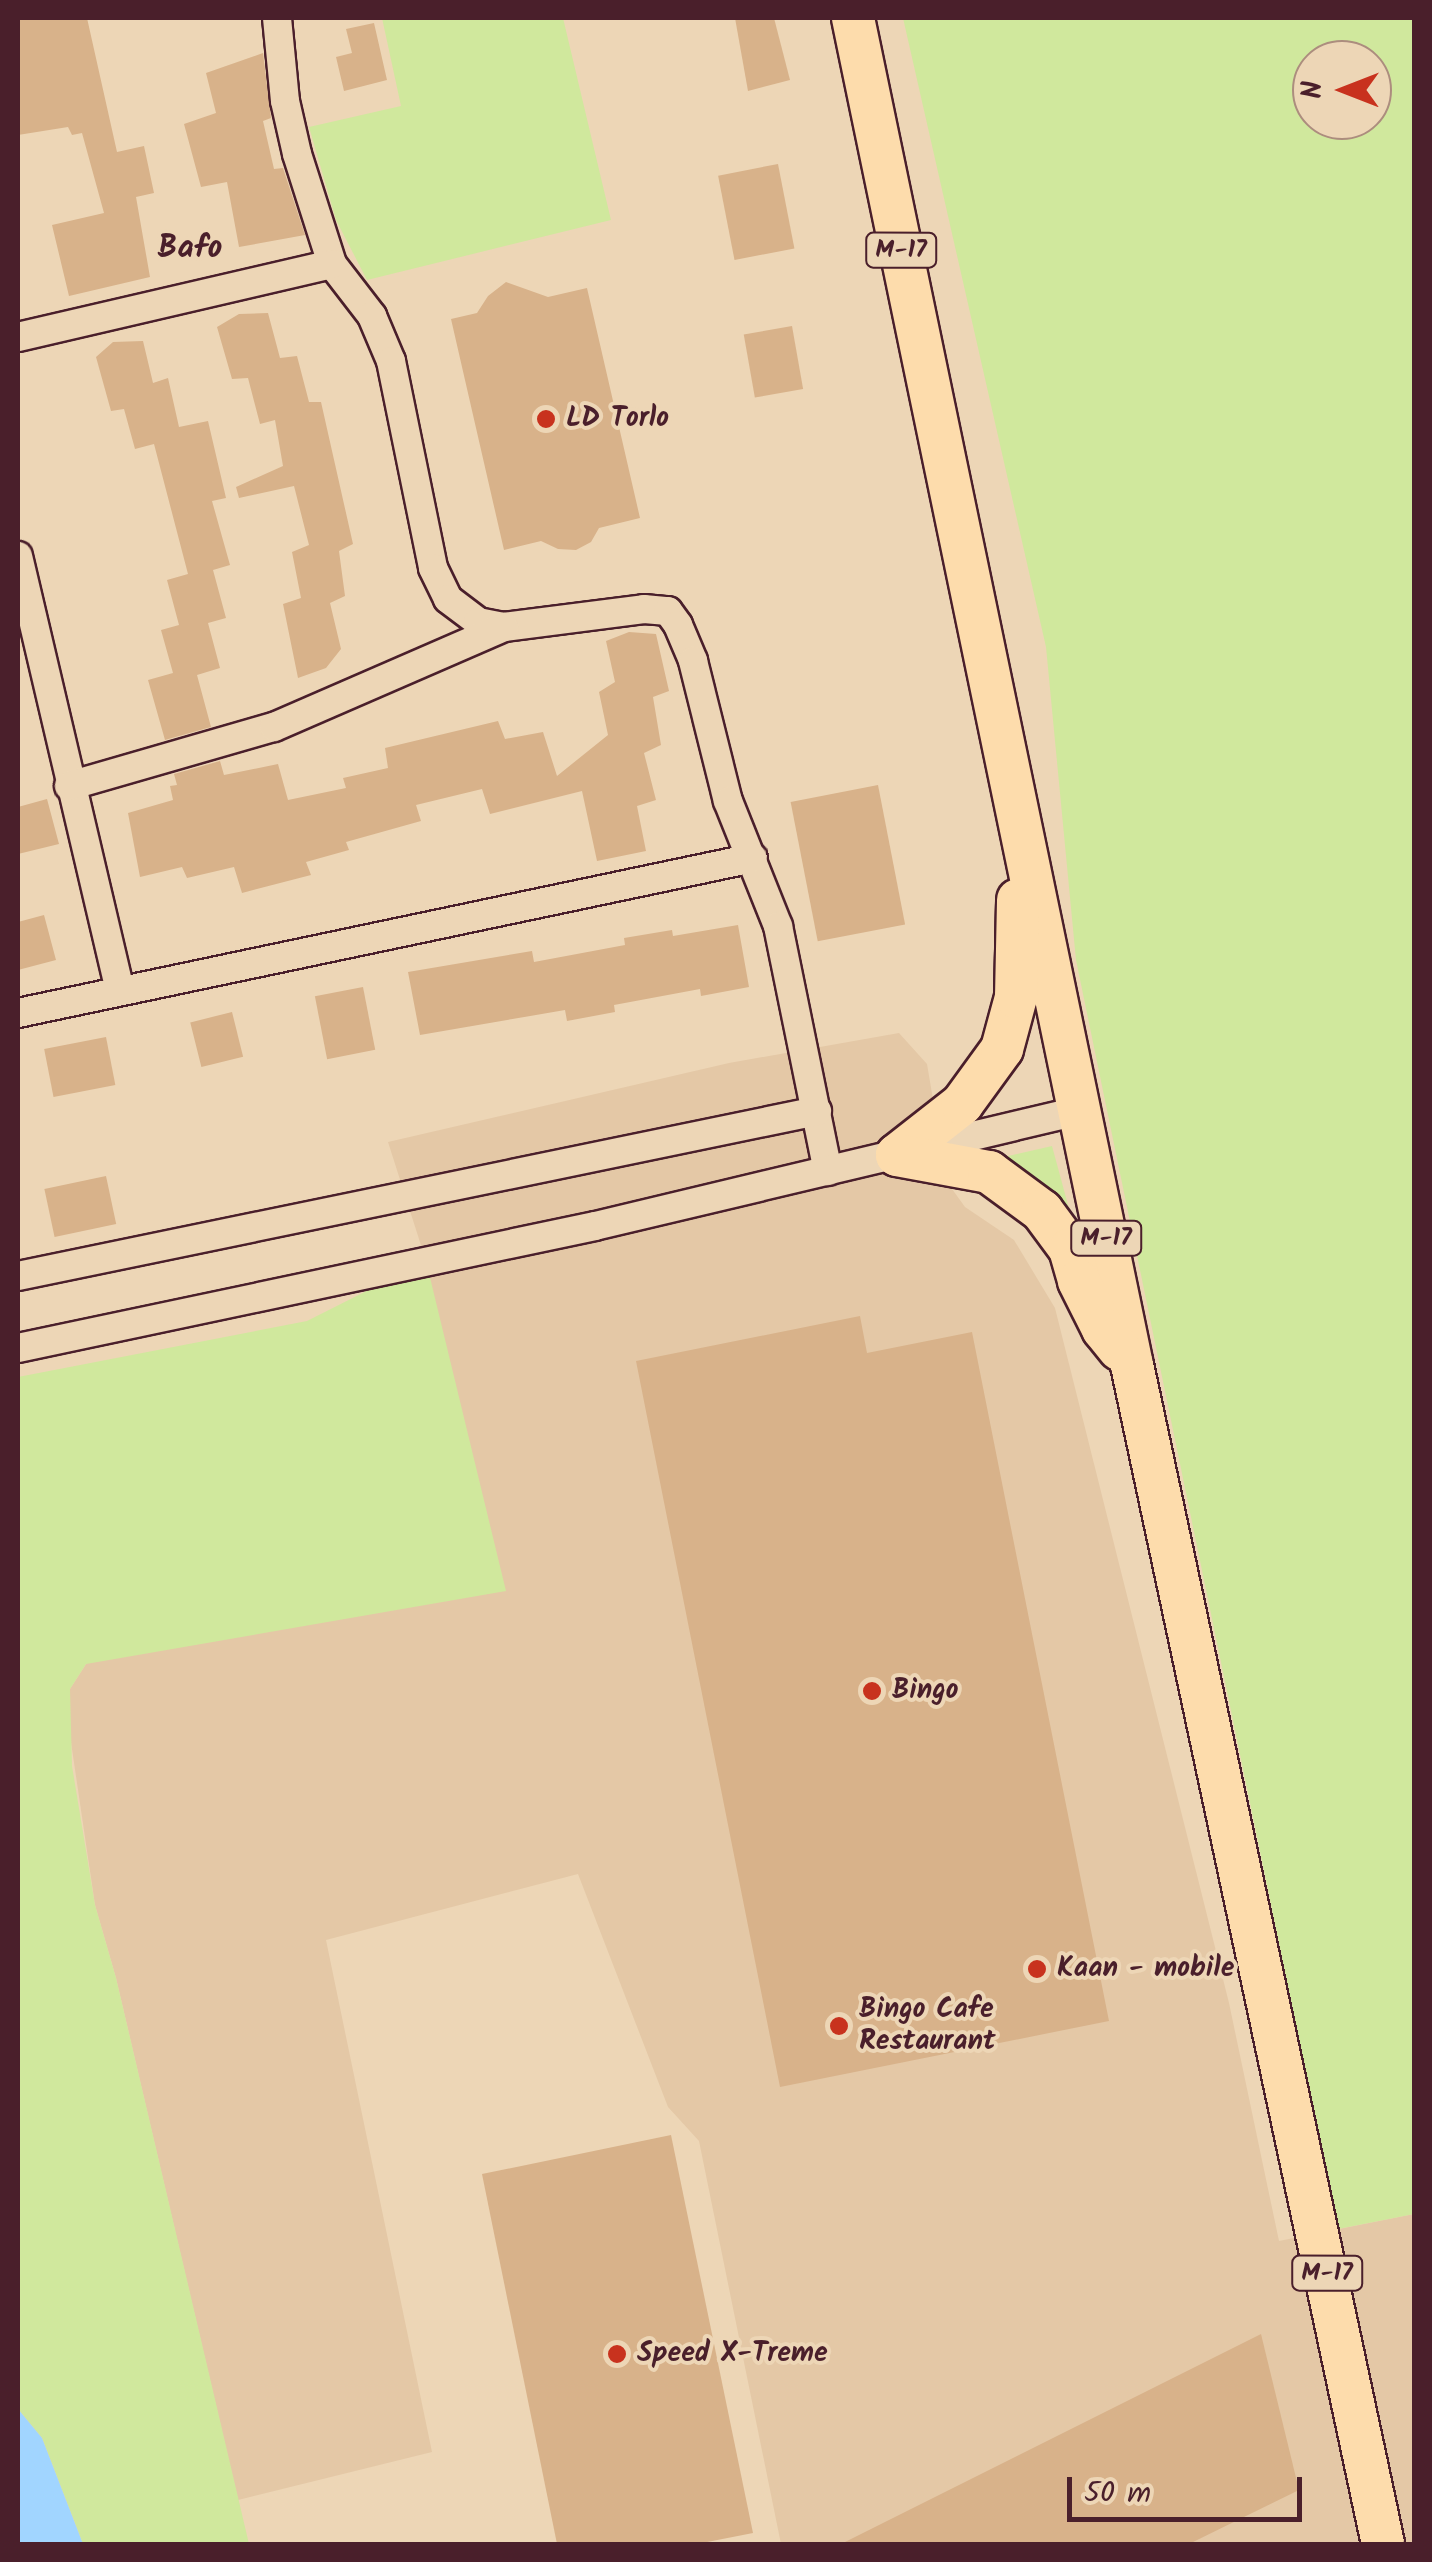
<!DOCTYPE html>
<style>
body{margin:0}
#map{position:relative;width:1432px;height:2562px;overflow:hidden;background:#edd6b6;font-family:Kalam,sans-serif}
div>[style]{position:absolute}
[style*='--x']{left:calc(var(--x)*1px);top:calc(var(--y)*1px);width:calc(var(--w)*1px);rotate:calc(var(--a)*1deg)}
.built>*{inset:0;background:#e4c8a6}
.green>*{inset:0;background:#d0e89d}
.water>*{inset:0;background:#a1d5ff}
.building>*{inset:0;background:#d8b28a;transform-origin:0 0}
.roads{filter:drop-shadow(2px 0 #4a1f2b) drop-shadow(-2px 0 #4a1f2b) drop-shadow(0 2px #4a1f2b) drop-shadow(0 -2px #4a1f2b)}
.street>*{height:28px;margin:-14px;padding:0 14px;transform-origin:14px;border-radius:14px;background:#edd6b6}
.primary>*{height:42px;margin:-21px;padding:0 21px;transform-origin:21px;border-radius:21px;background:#fddcac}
.dots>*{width:28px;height:28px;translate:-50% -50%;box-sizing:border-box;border:5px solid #edd6b6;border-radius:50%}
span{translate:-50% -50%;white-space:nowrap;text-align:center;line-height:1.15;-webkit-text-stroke:8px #edd6b6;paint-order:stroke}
.shield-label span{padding:2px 8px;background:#edd6b6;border:2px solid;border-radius:8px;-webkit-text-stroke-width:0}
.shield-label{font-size:25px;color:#4a1f2b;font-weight:700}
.poi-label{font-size:28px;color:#4a1f2b;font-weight:700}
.left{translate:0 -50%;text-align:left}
.quarter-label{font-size:32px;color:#4a1f2b;font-weight:700}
.frame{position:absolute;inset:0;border:20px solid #4a1f2b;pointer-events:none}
.north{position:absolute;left:1292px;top:40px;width:100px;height:100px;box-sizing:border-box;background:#edd6b6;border:2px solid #ac8d7e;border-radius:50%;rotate:270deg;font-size:28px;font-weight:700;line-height:40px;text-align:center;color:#4a1f2b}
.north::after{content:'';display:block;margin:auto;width:35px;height:45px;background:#c8321e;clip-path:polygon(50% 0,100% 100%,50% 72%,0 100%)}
.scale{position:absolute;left:1067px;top:2477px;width:235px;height:45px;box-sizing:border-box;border:5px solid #4a1f2b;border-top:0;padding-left:12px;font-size:30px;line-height:35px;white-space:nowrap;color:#4a1f2b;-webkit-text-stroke:8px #edd6b6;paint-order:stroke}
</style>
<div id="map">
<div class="built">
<div style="clip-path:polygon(899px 1033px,927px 1064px,947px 1182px,965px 1207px,1014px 1240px,1055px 1308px,1229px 2003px,1279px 2241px,1414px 2214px,1414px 2544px,781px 2544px,699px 2141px,668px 2107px,578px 1874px,326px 1940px,432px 2452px,238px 2500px,116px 1978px,95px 1905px,68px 1722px,70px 1689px,86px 1664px,426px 1261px,388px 1142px,729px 1063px)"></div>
</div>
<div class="green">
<div style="clip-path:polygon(382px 18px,563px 18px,611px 220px,367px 280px,336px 220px,309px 127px,401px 106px)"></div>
<div style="clip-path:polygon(evenodd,903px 18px,1414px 18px,1414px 2214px,1338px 2229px,1076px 960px,1046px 647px,903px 18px,1372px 60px,1372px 120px,1312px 120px,1312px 60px,1372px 60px)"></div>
<div style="clip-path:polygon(1052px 1146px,1071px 1216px,995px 1159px)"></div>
<div style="clip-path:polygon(426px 1261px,506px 1591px,86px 1664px,70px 1689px,72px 1766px,95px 1905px,116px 1978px,249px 2544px,83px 2544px,42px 2438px,18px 2409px,18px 1377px,307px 1321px)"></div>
</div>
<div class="water">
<div style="clip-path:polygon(18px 2409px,42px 2438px,83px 2544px,18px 2544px)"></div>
</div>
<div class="building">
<div style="clip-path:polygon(18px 18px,87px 18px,117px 152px,144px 146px,154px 193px,136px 197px,150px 277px,69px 296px,52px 225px,104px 213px,82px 133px,72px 135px,68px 127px,18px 135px)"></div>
<div style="clip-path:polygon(735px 18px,774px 18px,790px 80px,748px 91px)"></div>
<div style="clip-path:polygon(374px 23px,387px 80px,344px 91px,336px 57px,352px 53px,346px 29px)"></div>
<div style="clip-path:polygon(263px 53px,271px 118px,263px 121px,274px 169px,283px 168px,305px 235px,239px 247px,227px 182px,201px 187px,184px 124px,216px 113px,206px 73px)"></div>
<div style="left:778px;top:164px;width:86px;height:61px;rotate:79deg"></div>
<div style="clip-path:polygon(506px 282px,548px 297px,587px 288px,640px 518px,599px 528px,591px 542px,576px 550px,558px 549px,541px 541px,504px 550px,451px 319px,477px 313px,488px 296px)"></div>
<div style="clip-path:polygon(268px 313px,280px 358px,297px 356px,309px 402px,321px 402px,353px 544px,339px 551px,345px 596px,330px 603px,341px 649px,326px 668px,298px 678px,283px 604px,301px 598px,292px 552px,309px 545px,294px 486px,239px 498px,236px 487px,283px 466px,275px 420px,260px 424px,248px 378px,232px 379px,217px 327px,239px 314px)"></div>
<div style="left:792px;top:326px;width:64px;height:49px;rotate:80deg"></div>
<div style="clip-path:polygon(143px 341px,153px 383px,168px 378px,179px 427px,208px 421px,226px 498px,212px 501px,230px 565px,213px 570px,226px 618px,208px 623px,220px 668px,197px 675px,211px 727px,165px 740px,148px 680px,173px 673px,161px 630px,179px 625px,167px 580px,188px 574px,154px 444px,135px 449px,124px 409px,111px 411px,96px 357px,113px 342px)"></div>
<div style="clip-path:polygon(629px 632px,656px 634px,669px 691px,653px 697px,661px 745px,644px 753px,656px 800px,637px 806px,646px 851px,597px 861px,582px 791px,490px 814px,482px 789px,416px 805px,421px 821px,346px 842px,349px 850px,306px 862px,311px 875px,242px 893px,234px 867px,187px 878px,182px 867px,140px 877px,128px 813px,173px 800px,170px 786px,177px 785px,174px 774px,220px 761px,224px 775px,278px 764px,288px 800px,346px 788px,343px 778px,388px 768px,385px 748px,498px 721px,505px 739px,543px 732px,557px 776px,608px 735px,599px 692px,615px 682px,606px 641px)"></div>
<div style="left:878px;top:785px;width:142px;height:89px;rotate:79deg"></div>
<div style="clip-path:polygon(47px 799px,59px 844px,18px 854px,18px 807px)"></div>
<div style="clip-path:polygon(44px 915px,56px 960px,18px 970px,18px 922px)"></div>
<div style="clip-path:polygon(738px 925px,749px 987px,701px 996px,700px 989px,614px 1005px,615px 1012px,567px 1021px,565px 1010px,420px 1035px,408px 972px,532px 951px,534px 962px,625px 945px,624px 938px,672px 930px,673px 936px)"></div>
<div style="left:363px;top:987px;width:64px;height:49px;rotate:79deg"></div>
<div style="left:232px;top:1012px;width:46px;height:43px;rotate:76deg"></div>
<div style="left:106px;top:1037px;width:49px;height:63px;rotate:79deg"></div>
<div style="left:106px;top:1176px;width:49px;height:63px;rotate:78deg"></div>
<div style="clip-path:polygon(860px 1316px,867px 1353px,972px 1332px,1109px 2021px,780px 2087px,636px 1361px)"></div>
<div style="clip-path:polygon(671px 2135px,753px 2533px,697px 2544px,557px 2544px,482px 2174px)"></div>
<div style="clip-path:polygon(1261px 2334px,1299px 2490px,1189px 2544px,841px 2544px)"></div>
</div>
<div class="roads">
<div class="street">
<div style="--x:277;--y:18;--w:83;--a:84.5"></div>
<div style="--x:285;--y:101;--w:54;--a:77.2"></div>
<div style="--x:297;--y:154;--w:115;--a:72.3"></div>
<div style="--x:332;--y:264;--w:66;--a:52.4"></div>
<div style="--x:372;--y:316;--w:49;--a:67.1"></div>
<div style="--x:391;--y:361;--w:211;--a:78.5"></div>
<div style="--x:433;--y:568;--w:34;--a:64"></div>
<div style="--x:448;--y:599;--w:38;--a:37"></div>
<div style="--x:478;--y:622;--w:26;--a:11"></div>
<div style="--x:504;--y:627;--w:141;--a:-7.3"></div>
<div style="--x:644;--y:609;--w:24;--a:5"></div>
<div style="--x:668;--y:611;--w:17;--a:54"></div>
<div style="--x:678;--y:625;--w:39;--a:67"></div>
<div style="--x:693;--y:661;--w:144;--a:76"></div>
<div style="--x:728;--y:801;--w:135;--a:68.2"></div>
<div style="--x:778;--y:926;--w:250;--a:78.5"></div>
<div style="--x:18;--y:337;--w:322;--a:-13.1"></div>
<div style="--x:18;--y:556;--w:447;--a:76.8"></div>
<div style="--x:69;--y:786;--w:213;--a:-16.1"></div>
<div style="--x:274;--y:727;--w:251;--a:-23.5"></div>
<div style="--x:18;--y:1013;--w:751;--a:-11.91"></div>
<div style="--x:18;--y:1276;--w:816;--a:-11.67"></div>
<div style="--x:18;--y:1348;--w:590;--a:-11.94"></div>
<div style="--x:595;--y:1226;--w:497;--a:-13.4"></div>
</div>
<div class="primary">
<div style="--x:853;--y:18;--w:1376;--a:78.3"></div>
<div style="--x:1132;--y:1365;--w:1205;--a:77.98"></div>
<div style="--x:897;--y:1155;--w:83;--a:-38.1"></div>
<div style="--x:962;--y:1104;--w:68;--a:-54"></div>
<div style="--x:1002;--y:1049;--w:54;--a:-74.9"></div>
<div style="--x:1016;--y:997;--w:97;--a:-88.8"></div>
<div style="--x:897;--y:1155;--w:94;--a:10.5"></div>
<div style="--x:989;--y:1172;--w:66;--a:36.3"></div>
<div style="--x:1042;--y:1211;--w:47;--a:53.6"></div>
<div style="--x:1070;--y:1249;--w:33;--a:74"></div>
<div style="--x:1079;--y:1281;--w:54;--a:63.4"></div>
<div style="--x:1103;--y:1329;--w:26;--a:51"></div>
</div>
</div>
<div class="dots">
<div style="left:546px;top:419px;background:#c8321e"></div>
<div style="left:872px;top:1691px;background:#c8321e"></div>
<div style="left:1037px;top:1969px;background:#c8321e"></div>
<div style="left:839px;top:2026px;background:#c8321e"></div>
<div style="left:617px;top:2354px;background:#c8321e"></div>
</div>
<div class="shield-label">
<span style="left:901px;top:250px">M-17</span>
<span style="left:1106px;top:1238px">M-17</span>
<span style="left:1327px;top:2273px">M-17</span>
</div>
<div class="poi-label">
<span class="left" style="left:566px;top:419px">LD Torlo</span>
<span class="left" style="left:892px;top:1691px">Bingo</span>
<span class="left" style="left:1057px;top:1969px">Kaan - mobile</span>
<span class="left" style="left:859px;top:2026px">Bingo Cafe<br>Restaurant</span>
<span class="left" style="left:637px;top:2354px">Speed X-Treme</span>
</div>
<div class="quarter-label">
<span style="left:190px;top:249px">Bafo</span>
</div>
<div class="frame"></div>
<div class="north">N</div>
<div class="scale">50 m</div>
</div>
